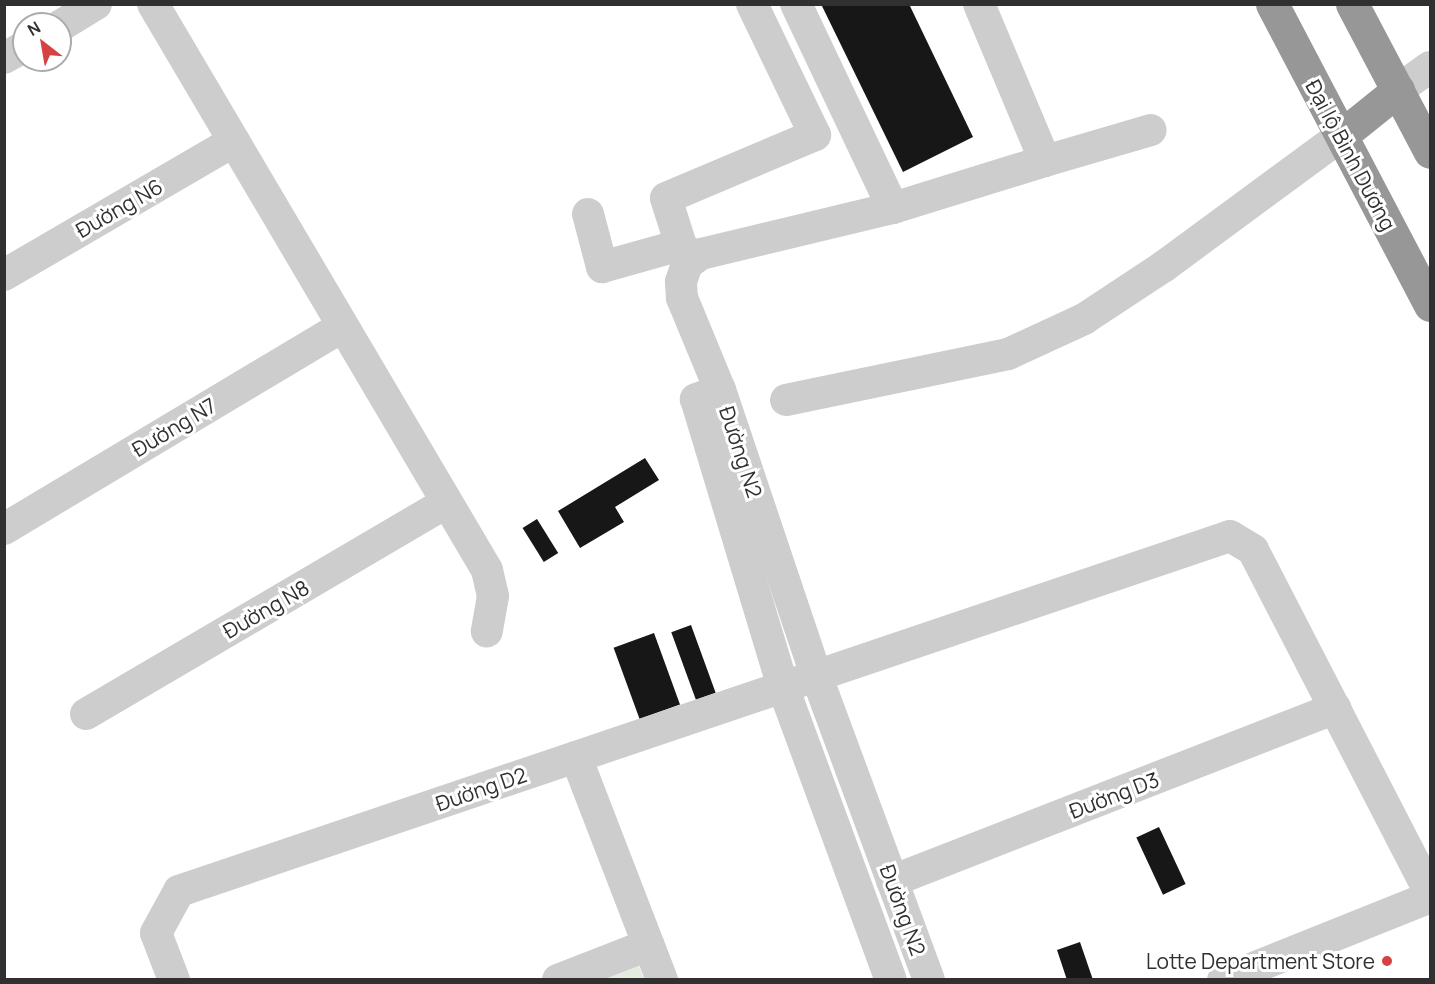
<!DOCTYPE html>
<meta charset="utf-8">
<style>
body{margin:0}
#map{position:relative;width:1435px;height:984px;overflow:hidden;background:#fff;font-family:Manrope,sans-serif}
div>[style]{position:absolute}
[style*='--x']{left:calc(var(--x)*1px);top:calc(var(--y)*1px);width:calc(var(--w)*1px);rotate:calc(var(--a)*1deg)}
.green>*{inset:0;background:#e5ebdf}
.building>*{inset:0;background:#171717;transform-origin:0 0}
.minor>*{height:32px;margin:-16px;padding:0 16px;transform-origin:16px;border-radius:16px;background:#cdcdcd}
.highway>*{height:33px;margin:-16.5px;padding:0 16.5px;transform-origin:16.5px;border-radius:16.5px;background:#979797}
.dots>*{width:16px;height:16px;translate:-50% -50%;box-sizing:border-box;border:3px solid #fff;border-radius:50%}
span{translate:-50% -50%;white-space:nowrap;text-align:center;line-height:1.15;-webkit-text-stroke:6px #fff;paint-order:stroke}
.street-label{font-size:21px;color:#303030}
.poi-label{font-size:21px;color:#303030}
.right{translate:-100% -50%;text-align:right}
.frame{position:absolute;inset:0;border:6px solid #303030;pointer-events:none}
.north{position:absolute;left:12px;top:12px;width:60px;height:60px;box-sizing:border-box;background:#fff;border:2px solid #acacac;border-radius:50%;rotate:329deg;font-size:16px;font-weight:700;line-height:24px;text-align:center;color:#303030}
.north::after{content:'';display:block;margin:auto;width:21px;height:27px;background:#d64243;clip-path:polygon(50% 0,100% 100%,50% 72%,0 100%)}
</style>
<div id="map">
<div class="green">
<div style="clip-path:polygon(638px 964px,644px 979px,600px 980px)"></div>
</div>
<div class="building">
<div style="clip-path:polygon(821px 4px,909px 4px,973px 137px,903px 172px)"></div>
<div style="clip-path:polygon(645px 458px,659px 480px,615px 507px,624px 522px,580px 548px,558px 511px)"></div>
<div style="left:537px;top:519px;width:40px;height:17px;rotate:58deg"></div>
<div style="left:691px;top:625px;width:72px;height:21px;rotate:70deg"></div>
<div style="left:654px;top:633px;width:76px;height:43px;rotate:70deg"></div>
<div style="left:1159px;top:827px;width:63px;height:25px;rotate:65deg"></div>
<div style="clip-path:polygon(1080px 942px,1093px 980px,1067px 980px,1057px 950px)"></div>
</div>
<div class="minor">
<div style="--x:153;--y:4;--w:657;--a:59.45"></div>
<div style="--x:487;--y:570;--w:27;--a:77"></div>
<div style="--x:493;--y:596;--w:36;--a:100"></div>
<div style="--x:796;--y:4;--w:226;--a:64.6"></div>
<div style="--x:60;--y:26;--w:42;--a:-31.4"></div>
<div style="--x:4;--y:58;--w:23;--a:-29"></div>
<div style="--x:1398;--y:90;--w:39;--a:-36"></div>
<div style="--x:1045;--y:161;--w:110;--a:-16.3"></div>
<div style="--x:588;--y:214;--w:55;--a:75.2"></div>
<div style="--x:602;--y:267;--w:82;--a:-15.6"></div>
<div style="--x:687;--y:264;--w:69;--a:-107.7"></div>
<div style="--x:666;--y:198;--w:162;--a:-22.9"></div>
<div style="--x:815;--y:135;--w:145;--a:-115.7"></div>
<div style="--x:4;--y:275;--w:266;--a:-30.2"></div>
<div style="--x:720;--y:390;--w:26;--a:159"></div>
<div style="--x:696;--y:399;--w:301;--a:73.2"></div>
<div style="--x:783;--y:687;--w:312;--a:69.8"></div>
<div style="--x:786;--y:400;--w:227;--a:-11.7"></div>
<div style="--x:1008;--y:354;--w:84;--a:-24.7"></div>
<div style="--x:1084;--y:319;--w:95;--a:-33.4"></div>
<div style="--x:1163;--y:267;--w:222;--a:-36.4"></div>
<div style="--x:4;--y:529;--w:395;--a:-30.9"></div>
<div style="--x:86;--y:714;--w:417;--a:-30.4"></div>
<div style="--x:576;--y:757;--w:239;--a:68.9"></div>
<div style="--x:892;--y:881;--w:476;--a:-21.3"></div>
<div style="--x:174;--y:980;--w:50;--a:-111"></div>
<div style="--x:156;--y:933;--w:48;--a:-61.3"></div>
<div style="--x:179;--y:891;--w:1109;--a:-18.66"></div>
<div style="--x:1230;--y:536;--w:27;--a:31"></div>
<div style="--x:1253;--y:550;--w:386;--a:62.7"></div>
<div style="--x:558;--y:980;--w:97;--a:-21.3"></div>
<div style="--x:929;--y:980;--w:322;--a:-110.3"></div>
<div style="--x:817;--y:678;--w:304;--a:-108.6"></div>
<div style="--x:720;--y:390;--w:100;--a:-112.4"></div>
<div style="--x:682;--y:298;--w:16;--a:-94"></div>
<div style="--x:681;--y:282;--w:19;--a:-72"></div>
<div style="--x:687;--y:264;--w:17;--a:-36"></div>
<div style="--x:701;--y:254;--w:197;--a:-13.5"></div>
<div style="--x:893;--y:208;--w:159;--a:-17.2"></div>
<div style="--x:1045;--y:161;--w:170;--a:-112.8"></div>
<div style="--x:1223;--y:980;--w:223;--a:-21.8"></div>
</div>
<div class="highway">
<div style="--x:1272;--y:4;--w:340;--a:62.3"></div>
<div style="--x:1352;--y:4;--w:167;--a:62.2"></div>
<div style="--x:1342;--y:135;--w:72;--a:-38.8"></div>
</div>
<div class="dots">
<div style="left:1387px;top:961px;background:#d64243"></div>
</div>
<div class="street-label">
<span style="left:1351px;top:155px;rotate:62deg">Đại lộ Bình Dương</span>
<span style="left:119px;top:208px;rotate:-30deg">Đường N6</span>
<span style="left:174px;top:427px;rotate:-31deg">Đường N7</span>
<span style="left:741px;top:452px;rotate:72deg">Đường N2</span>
<span style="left:266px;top:609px;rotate:-30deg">Đường N8</span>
<span style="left:481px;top:789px;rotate:-19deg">Đường D2</span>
<span style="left:1114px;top:795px;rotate:-21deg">Đường D3</span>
<span style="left:903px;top:910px;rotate:70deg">Đường N2</span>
</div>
<div class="poi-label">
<span class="right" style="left:1375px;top:961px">Lotte Department Store</span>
</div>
<div class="frame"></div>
<div class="north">N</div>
</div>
